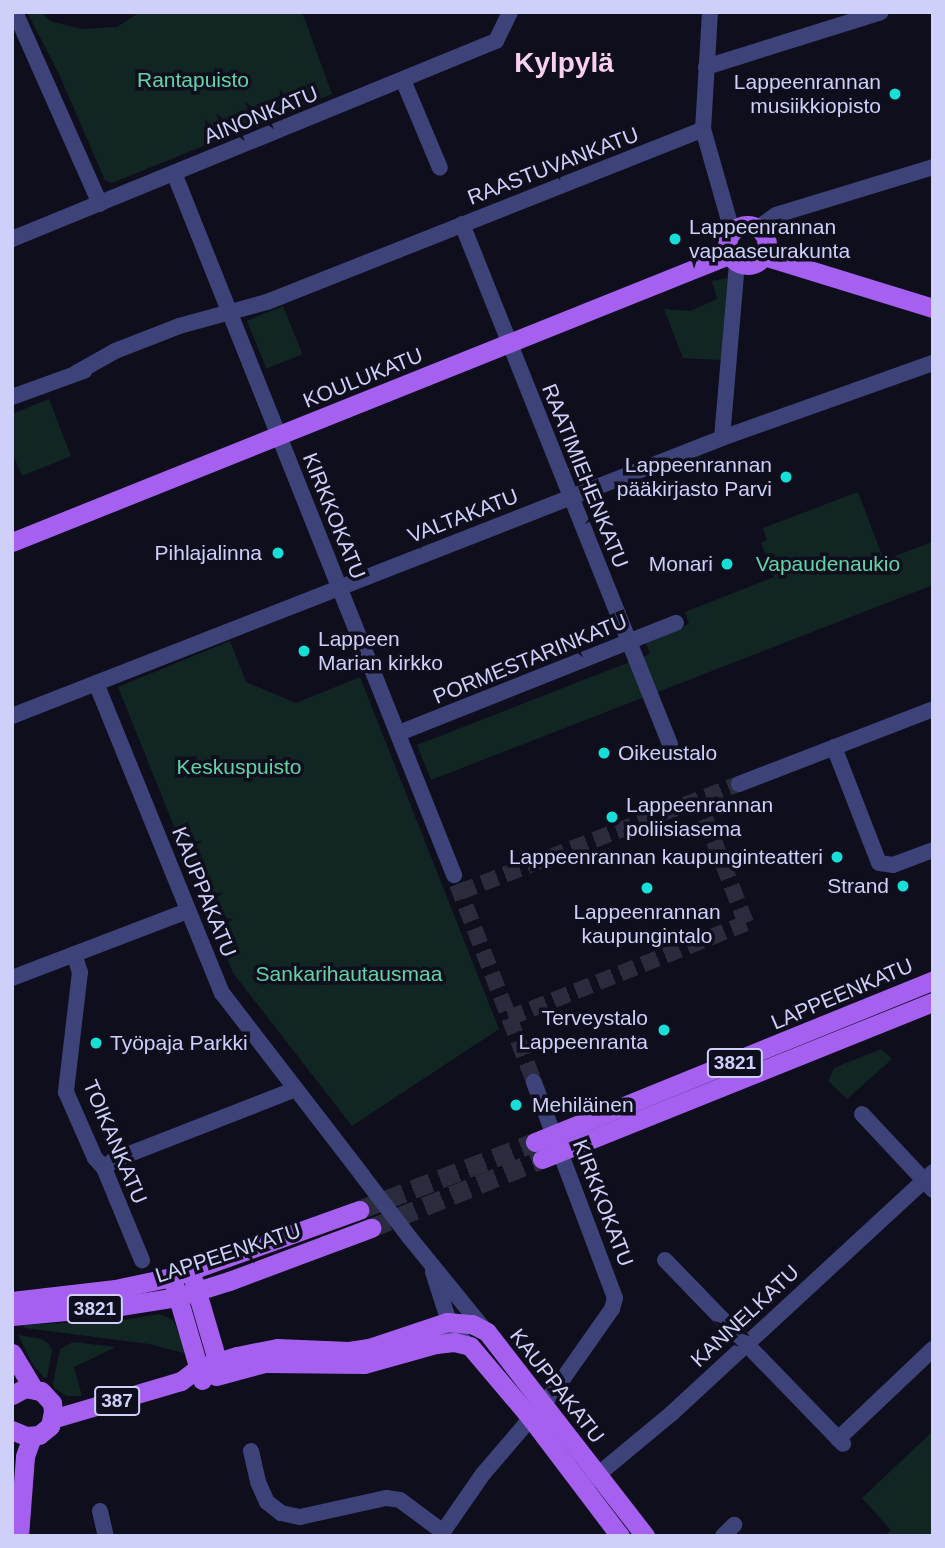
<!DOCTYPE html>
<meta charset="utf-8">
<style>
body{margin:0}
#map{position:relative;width:945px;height:1548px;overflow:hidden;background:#0e0e1d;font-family:Helvetica,sans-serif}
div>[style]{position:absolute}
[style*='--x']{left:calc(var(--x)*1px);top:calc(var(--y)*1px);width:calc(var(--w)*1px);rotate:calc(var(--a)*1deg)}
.green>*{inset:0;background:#112623;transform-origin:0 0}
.minor-tunnel>*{height:16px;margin-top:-8px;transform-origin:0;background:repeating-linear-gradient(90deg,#2b2b3e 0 16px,transparent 0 24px)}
.major-tunnel>*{height:19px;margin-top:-9.5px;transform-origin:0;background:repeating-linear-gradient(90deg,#2b2b3e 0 19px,transparent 0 29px)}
.minor>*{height:16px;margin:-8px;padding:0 8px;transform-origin:8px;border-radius:8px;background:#3d4378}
.major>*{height:19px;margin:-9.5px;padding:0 9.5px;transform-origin:9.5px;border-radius:9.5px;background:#a660ef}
.major>.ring{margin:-9.5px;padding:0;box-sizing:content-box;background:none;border:19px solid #a660ef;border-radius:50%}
.minor-bridge>*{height:16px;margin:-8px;padding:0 8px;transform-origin:8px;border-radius:8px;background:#3d4378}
.dots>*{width:19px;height:19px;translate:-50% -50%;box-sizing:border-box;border:4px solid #0e0e1d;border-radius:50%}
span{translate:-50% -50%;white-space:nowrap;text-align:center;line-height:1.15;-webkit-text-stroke:7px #0e0e1d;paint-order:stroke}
.shield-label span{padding:2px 5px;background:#0e0e1d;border:2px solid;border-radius:5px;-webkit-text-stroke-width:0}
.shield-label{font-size:19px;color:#cfd0fa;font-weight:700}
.park-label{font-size:21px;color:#63d2a7}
.poi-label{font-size:21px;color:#cfd0fa}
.right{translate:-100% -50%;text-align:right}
.left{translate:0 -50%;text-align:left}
.street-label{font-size:21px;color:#cfd0fa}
.district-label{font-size:28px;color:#fad0f1;font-weight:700}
.frame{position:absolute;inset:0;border:14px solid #cfd0fa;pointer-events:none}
</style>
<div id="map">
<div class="green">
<div style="clip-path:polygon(27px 12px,41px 12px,50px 21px,82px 29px,117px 27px,140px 12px,302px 12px,332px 94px,112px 183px,105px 180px,58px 72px)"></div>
<div style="clip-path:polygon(727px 278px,721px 360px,683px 358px,664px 309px,690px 311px,717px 299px,712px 281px)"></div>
<div style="left:283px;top:306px;width:52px;height:39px;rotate:68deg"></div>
<div style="clip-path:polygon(49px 399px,71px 456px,22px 476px,12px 452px,12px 414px)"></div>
<div style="clip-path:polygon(858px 492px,884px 560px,933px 542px,933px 585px,431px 780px,417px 745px,650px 654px,645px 641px,689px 624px,685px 612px,774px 577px,761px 543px,767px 540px,763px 528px)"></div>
<div style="clip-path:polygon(230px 641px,246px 682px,296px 703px,360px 677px,499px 1029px,352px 1126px,233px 973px,118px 687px)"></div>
<div style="clip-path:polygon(881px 1049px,892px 1059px,847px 1099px,828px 1081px,834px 1068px)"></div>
<div style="clip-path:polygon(159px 1314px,173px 1320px,184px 1346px,184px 1353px,149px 1344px,25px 1328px,23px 1325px,123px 1320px)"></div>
<div style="clip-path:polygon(18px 1335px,42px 1339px,49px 1344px,52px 1351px,47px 1377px,44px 1378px,32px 1363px)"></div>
<div style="clip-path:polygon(73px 1342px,116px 1347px,74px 1367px,82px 1396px,67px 1396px,54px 1388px,53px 1383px,60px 1349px)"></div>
<div style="clip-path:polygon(933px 1431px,933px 1536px,885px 1536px,891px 1530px,862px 1498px)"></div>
</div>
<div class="minor-tunnel">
<div style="--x:457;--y:884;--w:212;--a:68.7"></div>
<div style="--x:460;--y:892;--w:299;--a:-21.2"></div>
<div style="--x:509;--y:1018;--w:255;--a:-21.8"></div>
<div style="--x:746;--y:923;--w:132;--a:-111.3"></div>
</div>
<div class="major-tunnel">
<div style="--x:359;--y:1210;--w:189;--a:-21.1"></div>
<div style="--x:371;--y:1228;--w:184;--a:-22"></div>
</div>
<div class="minor">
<div style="--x:15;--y:12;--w:210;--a:66.1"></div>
<div style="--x:710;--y:12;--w:117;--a:93.4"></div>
<div style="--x:703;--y:129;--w:106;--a:74.1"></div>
<div style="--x:706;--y:67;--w:183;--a:-17.4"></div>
<div style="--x:403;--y:80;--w:95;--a:67.2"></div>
<div style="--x:174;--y:173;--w:756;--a:68.25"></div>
<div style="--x:462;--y:224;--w:560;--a:68.2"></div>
<div style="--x:758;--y:228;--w:22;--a:-36"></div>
<div style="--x:776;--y:215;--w:164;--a:-17"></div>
<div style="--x:12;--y:239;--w:523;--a:-22.25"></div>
<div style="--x:496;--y:41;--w:32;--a:-64"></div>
<div style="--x:76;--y:373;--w:45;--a:-29.4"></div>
<div style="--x:115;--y:351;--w:69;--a:-21.3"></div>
<div style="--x:179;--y:326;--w:91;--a:-15.3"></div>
<div style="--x:267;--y:302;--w:469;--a:-21.6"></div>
<div style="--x:12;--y:397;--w:77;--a:-19.9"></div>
<div style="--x:722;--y:438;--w:177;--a:-85.1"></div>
<div style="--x:96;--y:683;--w:335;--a:67.9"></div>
<div style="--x:222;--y:993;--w:230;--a:52.4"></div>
<div style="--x:12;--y:716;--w:762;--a:-21.38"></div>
<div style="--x:722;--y:438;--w:224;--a:-19.6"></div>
<div style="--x:399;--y:733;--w:298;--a:-21.7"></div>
<div style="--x:834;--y:747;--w:124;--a:68.8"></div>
<div style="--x:879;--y:863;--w:14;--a:8"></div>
<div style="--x:893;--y:865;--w:43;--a:-20.6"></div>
<div style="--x:739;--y:784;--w:208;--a:-21.1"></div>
<div style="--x:74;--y:954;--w:19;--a:72"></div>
<div style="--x:80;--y:972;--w:121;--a:96.7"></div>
<div style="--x:66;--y:1092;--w:72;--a:66.3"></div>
<div style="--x:95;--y:1158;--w:13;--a:48"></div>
<div style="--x:104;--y:1168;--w:100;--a:67.6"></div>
<div style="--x:12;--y:978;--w:187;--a:-20.9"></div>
<div style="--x:862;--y:1114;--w:104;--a:46.9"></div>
<div style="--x:104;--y:1168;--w:13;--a:-39"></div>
<div style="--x:114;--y:1160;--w:195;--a:-21.3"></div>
<div style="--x:410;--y:1238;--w:117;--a:50.9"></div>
<div style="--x:665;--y:1260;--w:256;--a:45.9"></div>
<div style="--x:433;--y:1272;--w:62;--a:72.1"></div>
<div style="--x:452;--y:1331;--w:23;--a:40"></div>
<div style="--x:838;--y:1439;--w:131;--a:-43.5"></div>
<div style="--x:251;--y:1451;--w:32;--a:77"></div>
<div style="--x:258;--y:1482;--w:22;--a:66"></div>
<div style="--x:267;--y:1502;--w:18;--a:38"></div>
<div style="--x:281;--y:1513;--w:19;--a:12"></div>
<div style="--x:300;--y:1517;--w:88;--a:-12.5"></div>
<div style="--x:386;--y:1498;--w:14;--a:8"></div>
<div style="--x:400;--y:1500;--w:54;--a:36.7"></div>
<div style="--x:589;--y:1482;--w:107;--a:-39.7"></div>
<div style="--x:671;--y:1414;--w:357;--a:-42.7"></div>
<div style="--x:100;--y:1511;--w:26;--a:77"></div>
<div style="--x:440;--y:1536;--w:75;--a:-55.3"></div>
<div style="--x:483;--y:1474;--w:111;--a:-49.4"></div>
<div style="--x:555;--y:1390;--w:99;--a:-54.9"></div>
<div style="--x:612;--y:1309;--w:11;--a:-75"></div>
<div style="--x:615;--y:1298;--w:231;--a:-110.6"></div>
<div style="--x:723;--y:1536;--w:16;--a:-45"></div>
</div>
<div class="major">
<div class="ring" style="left:727px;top:225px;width:21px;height:21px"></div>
<div style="--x:764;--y:256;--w:177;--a:17.1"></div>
<div style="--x:12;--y:542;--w:772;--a:-21.82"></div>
<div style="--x:535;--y:1142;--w:430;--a:-22.1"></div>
<div style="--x:542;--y:1159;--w:421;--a:-21.9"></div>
<div style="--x:194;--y:1282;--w:96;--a:73.6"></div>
<div style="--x:174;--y:1284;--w:100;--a:73.7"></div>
<div style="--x:12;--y:1301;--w:104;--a:-6.6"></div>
<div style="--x:115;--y:1289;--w:58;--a:-11.9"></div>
<div style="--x:172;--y:1277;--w:199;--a:-19.7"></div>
<div style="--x:12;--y:1316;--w:108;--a:-5.3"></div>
<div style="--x:120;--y:1306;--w:59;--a:-8.8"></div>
<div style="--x:178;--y:1297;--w:53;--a:-17.4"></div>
<div style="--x:229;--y:1281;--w:152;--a:-20.5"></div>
<div style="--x:12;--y:1353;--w:41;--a:59"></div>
<div style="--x:216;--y:1376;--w:51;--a:-14.9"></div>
<div style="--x:265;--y:1363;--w:99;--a:0.6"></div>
<div style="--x:364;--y:1364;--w:75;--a:-15.5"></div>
<div style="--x:436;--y:1344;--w:18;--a:-6"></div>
<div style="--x:454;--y:1342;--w:16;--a:14"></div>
<div style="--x:470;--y:1346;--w:93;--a:49.8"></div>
<div style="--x:530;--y:1417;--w:149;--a:52.9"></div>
<div style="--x:12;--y:1395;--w:15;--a:-28"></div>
<div style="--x:25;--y:1388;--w:16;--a:11"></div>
<div style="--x:41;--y:1391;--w:16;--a:47"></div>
<div style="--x:52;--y:1403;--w:8;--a:83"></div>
<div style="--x:53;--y:1411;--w:15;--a:101"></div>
<div style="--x:50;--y:1426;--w:14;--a:141"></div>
<div style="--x:39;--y:1435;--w:13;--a:176"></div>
<div style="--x:26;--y:1436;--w:15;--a:-157"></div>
<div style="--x:52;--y:1419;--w:134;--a:-16.4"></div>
<div style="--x:181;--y:1381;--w:21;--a:-37"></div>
<div style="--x:198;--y:1368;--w:41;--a:-17.1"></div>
<div style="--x:237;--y:1356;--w:41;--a:-11.3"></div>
<div style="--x:277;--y:1348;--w:72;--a:2.4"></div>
<div style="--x:349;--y:1351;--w:20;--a:-9"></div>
<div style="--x:369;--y:1348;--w:82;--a:-18.4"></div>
<div style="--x:447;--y:1322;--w:25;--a:5"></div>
<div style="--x:472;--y:1324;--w:17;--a:28"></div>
<div style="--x:487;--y:1332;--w:258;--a:52.2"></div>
<div style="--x:19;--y:1536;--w:80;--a:-85.7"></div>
<div style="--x:25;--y:1456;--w:20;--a:-70"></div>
</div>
<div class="minor-bridge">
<div style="--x:362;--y:1175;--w:79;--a:52.7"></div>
</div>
<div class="dots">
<div style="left:895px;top:94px;background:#16dfd7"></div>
<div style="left:675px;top:239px;background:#16dfd7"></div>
<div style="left:786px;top:477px;background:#16dfd7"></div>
<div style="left:278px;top:553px;background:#16dfd7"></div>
<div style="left:727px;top:564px;background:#16dfd7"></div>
<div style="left:304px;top:651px;background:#16dfd7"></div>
<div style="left:604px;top:753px;background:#16dfd7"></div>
<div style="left:612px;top:817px;background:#16dfd7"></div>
<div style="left:837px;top:857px;background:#16dfd7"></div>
<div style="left:903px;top:886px;background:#16dfd7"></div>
<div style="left:647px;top:888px;background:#16dfd7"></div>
<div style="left:664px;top:1030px;background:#16dfd7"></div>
<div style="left:96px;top:1043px;background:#16dfd7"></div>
<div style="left:516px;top:1105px;background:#16dfd7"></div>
</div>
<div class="shield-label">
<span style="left:735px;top:1063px">3821</span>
<span style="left:95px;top:1309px">3821</span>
<span style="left:117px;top:1401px">387</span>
</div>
<div class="park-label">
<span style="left:193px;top:80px">Rantapuisto</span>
<span style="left:828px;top:564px">Vapaudenaukio</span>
<span style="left:239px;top:767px">Keskuspuisto</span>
<span style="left:349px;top:974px">Sankarihautausmaa</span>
</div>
<div class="poi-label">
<span class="right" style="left:881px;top:94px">Lappeenrannan<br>musiikkiopisto</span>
<span class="left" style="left:689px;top:239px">Lappeenrannan<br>vapaaseurakunta</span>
<span class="right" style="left:772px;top:477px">Lappeenrannan<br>pääkirjasto Parvi</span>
<span class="right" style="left:262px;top:553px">Pihlajalinna</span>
<span class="right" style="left:713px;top:564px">Monari</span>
<span class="left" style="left:318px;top:651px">Lappeen<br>Marian kirkko</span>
<span class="left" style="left:618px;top:753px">Oikeustalo</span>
<span class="left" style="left:626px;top:817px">Lappeenrannan<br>poliisiasema</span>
<span class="right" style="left:823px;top:857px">Lappeenrannan kaupunginteatteri</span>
<span class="right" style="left:889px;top:886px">Strand</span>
<span style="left:647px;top:924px">Lappeenrannan<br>kaupungintalo</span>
<span class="right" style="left:648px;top:1030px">Terveystalo<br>Lappeenranta</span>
<span class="left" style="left:110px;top:1043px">Työpaja Parkki</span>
<span class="left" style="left:532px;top:1105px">Mehiläinen</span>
</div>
<div class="street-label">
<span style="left:261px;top:115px;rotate:-22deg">AINONKATU</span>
<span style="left:553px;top:166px;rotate:-21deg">RAASTUVANKATU</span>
<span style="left:363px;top:378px;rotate:-22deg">KOULUKATU</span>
<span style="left:585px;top:476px;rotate:68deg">RAATIMIEHENKATU</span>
<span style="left:334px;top:516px;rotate:68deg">KIRKKOKATU</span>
<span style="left:463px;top:516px;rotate:-21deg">VALTAKATU</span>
<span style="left:530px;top:659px;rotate:-22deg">PORMESTARINKATU</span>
<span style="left:204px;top:892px;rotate:68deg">KAUPPAKATU</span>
<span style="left:842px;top:994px;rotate:-23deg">LAPPEENKATU</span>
<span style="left:115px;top:1142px;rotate:67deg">TOIKANKATU</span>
<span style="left:603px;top:1203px;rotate:69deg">KIRKKOKATU</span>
<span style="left:228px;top:1253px;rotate:-18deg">LAPPEENKATU</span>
<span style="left:745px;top:1316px;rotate:-43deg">KANNELKATU</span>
<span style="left:557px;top:1386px;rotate:52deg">KAUPPAKATU</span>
</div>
<div class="district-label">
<span style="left:564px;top:63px">Kylpylä</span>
</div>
<div class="frame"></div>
</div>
